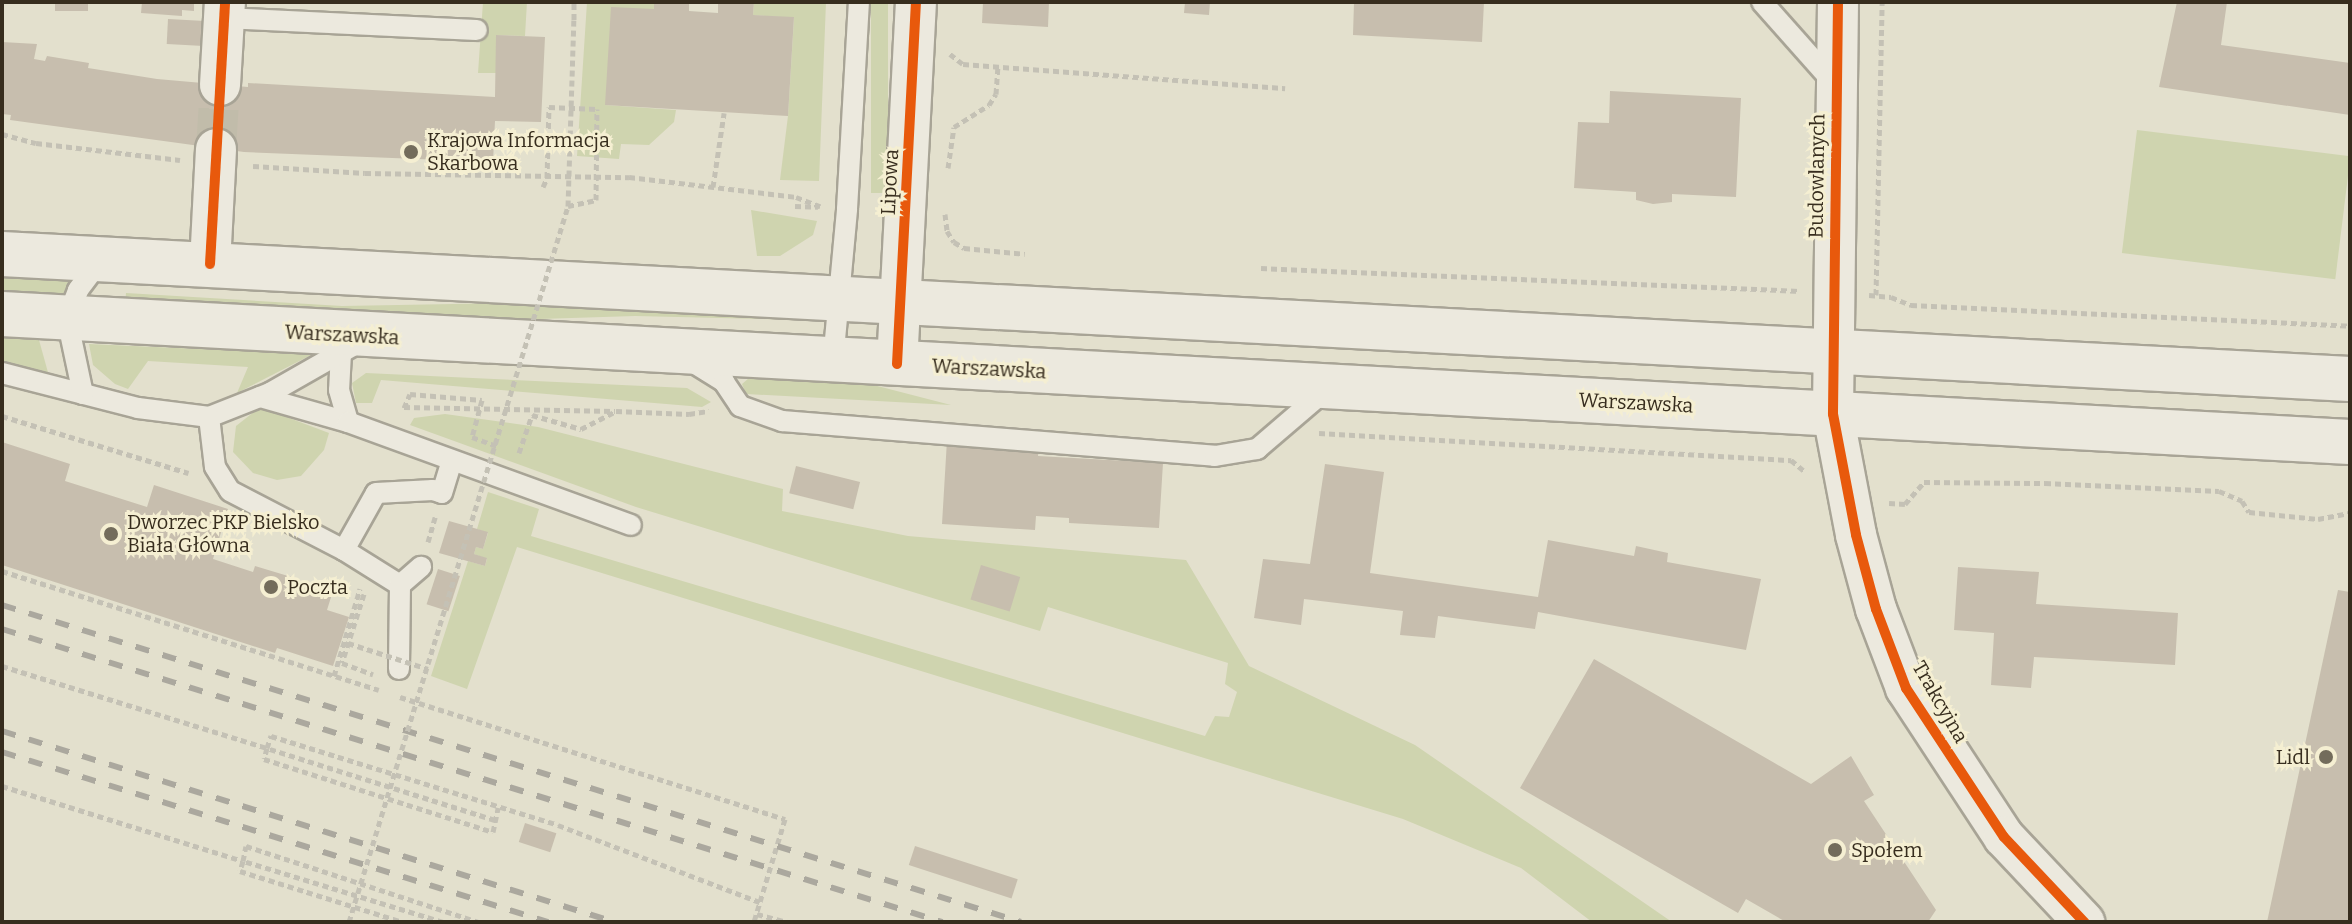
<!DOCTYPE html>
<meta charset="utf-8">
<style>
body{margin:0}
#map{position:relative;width:2352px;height:924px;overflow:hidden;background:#e3e0cd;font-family:Bitter,serif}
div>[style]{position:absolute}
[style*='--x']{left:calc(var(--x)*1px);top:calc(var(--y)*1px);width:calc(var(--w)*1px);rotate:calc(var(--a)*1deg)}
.green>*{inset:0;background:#cfd4af;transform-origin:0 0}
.building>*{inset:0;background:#c7beae;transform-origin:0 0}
.minor-tunnel>*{height:40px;margin-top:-20px;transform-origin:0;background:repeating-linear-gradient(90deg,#c1bcaa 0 40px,transparent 0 60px)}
.path>*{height:5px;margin-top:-2.5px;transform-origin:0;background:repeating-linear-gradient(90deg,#c4c1b5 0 6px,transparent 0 10px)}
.roads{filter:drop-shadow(2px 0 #a8a496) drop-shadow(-2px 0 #a8a496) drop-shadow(0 2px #a8a496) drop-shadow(0 -2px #a8a496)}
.service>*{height:20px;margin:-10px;padding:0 10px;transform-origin:10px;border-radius:10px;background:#ece9de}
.minor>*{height:40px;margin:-20px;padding:0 20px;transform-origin:20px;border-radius:20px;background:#ece9de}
.secondary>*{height:44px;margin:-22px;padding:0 22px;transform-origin:22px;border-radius:22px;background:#ece9de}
.rail>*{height:6px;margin-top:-3px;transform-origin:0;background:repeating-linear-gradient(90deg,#aba89e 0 14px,transparent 0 28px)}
.path-bridge>*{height:5px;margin-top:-2.5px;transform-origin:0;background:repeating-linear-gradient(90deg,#c4c1b5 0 6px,transparent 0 10px)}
.cycleway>*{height:10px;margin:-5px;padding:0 5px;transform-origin:5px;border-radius:5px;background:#e8590c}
.dots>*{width:22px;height:22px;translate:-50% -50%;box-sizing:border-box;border:4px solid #f5efd2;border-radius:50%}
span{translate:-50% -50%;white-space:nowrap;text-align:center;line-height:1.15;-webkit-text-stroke:6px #f5efd2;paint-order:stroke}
.poi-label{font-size:20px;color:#372d1e}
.left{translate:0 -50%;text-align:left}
.right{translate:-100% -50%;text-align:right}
.street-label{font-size:20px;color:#372d1e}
.frame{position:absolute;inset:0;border:4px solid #372d1e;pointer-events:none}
</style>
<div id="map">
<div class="green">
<div style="clip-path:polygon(483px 2px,527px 2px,525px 36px,496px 35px,496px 73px,478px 73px)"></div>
<div style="clip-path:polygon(587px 2px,654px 2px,654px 9px,605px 105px,676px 110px,674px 122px,649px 145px,621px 144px,619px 159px,577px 156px)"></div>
<div style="clip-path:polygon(754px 2px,826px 2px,819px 181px,780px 180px,788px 116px,794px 18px,753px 15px)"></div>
<div style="left:871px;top:2px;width:17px;height:191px"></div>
<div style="left:2137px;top:130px;width:215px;height:124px;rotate:7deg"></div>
<div style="clip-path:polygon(751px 210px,817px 221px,813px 235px,780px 256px,757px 256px)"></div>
<div style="clip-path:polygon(2px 272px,79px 278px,62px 302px,2px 295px)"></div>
<div style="clip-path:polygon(126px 293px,342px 306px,563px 302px,809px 317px,804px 320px,635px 316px,446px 322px,125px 304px)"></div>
<div style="clip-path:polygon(2px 334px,39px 340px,49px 376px,2px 361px)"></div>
<div style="clip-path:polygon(89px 344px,313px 354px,237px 393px,248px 367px,148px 361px,128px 389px,115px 384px,93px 365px)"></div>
<div style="clip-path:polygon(366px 373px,687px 388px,711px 402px,702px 407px,381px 380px,372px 403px,356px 403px,352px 383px)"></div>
<div style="clip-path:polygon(749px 378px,858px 381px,951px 405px,746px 394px,742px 384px)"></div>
<div style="clip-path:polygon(260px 407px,329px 433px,324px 450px,301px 476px,277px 480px,253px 473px,233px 452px,236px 426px)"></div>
<div style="clip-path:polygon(445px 414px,538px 427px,783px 489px,782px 511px,908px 536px,1186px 560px,1249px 666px,1415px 745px,1672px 922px,1592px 922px,1521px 868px,1403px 819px,517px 547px,467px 689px,431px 676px,468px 561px,485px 566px,487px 559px,474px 554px,476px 547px,483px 549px,488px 533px,477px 529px,488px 492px,539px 509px,531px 536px,1205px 736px,1215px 716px,1229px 717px,1237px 692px,1225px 684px,1228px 663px,1048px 607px,1040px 631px,636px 507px,410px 425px,414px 418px)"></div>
</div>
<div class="building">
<div style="left:55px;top:2px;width:33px;height:9px"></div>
<div style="clip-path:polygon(142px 2px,194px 2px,194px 11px,182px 10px,182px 16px,141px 13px)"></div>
<div style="clip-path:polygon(654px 2px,689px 2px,689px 11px,718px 13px,718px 2px,754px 2px,753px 15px,794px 17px,788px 116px,605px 105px,611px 7px,654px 9px)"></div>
<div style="clip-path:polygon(983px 2px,1049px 2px,1048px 27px,982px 23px)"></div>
<div style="clip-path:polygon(1185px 2px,1210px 2px,1209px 15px,1184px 13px)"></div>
<div style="clip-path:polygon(1354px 2px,1484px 2px,1482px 42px,1353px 35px)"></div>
<div style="clip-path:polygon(2177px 2px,2227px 2px,2221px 45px,2350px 63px,2350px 115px,2159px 87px)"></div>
<div style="left:168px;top:19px;width:37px;height:25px;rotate:3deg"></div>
<div style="clip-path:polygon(496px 35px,545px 37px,541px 122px,495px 121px,493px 162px,244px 152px,10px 120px,11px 115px,2px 114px,2px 42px,37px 44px,34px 59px,45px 61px,47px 56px,89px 63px,88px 68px,157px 79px,248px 87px,248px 83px,495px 97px)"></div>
<div style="clip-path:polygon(1610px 91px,1741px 98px,1736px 197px,1672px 194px,1672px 202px,1653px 204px,1636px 200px,1636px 192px,1574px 188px,1578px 122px,1609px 123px)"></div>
<div style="clip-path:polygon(947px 440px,1039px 446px,1038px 456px,1163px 463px,1159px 528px,1069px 523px,1069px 518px,1036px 516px,1035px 530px,942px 524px)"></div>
<div style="clip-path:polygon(2px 442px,70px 464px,65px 481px,147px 507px,154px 485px,228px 509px,213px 559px,253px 572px,255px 566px,298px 579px,298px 583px,332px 594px,327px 610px,349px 617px,333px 666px,277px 648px,275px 653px,2px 565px)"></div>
<div style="clip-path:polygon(1325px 464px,1384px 472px,1370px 573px,1538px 597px,1548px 540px,1634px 556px,1636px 546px,1668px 553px,1667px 562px,1761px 579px,1746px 650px,1538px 612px,1535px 629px,1438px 616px,1435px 638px,1400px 635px,1403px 611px,1304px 599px,1301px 625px,1254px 618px,1263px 559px,1310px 564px)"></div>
<div style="left:796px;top:466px;width:66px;height:28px;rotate:14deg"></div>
<div style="clip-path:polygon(449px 521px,488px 532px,483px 549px,476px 547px,474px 554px,487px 558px,485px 566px,439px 553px)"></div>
<div style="left:981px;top:565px;width:41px;height:36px;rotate:17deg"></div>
<div style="clip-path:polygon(1958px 567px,2039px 572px,2036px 604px,2178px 613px,2175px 665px,2034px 657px,2031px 688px,1991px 685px,1994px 633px,1954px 630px)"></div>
<div style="left:438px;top:569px;width:23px;height:37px;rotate:18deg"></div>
<div style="clip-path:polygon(2338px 590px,2350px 592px,2350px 922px,2267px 922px)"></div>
<div style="clip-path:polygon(1594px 659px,1811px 784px,1851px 756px,1874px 795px,1864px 801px,1936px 910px,1928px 922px,1786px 922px,1746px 899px,1738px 913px,1520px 788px)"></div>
<div style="left:525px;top:823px;width:33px;height:20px;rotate:18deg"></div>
<div style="left:915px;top:846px;width:108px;height:20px;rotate:18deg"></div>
</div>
<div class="minor-tunnel">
<div style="--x:216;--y:149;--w:64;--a:-86.4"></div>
</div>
<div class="path">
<div style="--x:574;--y:20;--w:18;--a:-90"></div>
<div style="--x:950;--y:54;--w:16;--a:38"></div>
<div style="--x:963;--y:64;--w:323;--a:4.3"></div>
<div style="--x:2;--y:134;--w:35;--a:15"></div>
<div style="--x:36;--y:143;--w:145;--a:6.7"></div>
<div style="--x:253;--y:166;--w:112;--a:3.6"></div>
<div style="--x:365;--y:173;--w:264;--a:0.9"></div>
<div style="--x:629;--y:177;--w:168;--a:6.8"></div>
<div style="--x:796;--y:197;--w:26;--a:21"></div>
<div style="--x:948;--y:168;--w:41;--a:-81.7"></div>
<div style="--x:954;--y:127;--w:41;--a:-32.2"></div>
<div style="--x:989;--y:105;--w:13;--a:-58"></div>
<div style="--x:996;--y:94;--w:27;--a:-86"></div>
<div style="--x:543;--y:187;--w:10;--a:-66"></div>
<div style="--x:547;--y:178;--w:71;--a:-88.4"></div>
<div style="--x:549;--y:107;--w:48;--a:2.4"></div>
<div style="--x:713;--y:187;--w:75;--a:-81.5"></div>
<div style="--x:568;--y:206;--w:29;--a:-12"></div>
<div style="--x:795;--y:206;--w:23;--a:2"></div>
<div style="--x:945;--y:214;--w:17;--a:83"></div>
<div style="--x:947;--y:231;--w:13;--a:58"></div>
<div style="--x:954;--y:242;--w:12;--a:31"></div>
<div style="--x:964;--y:248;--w:61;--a:5.6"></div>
<div style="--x:1261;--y:268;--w:539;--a:2.44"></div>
<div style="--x:1869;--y:295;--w:22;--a:5"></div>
<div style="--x:1891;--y:297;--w:22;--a:22"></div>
<div style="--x:1911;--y:305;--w:440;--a:2.7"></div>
<div style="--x:1876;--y:295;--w:293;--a:-88.8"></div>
<div style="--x:404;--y:407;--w:211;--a:1.1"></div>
<div style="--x:404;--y:408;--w:15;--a:-67"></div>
<div style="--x:2;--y:416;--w:195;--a:17"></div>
<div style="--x:1319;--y:433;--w:473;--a:3.3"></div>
<div style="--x:1791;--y:460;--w:17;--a:40"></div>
<div style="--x:519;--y:453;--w:40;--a:-71.1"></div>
<div style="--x:532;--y:415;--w:51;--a:15.9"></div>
<div style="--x:581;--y:429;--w:39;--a:-27"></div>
<div style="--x:616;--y:411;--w:73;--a:2.4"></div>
<div style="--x:689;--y:414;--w:20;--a:-9"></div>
<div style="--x:1889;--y:503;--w:16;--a:4"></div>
<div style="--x:1905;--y:504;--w:29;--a:-49"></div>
<div style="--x:1924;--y:482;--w:121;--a:0.5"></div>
<div style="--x:2045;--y:483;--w:174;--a:2.6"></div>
<div style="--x:2219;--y:491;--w:25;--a:23"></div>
<div style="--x:2242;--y:501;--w:13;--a:58"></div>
<div style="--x:2249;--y:512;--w:69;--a:5.8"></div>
<div style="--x:2318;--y:519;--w:33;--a:-11"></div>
<div style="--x:428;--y:542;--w:26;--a:-74"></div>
<div style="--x:2;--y:571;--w:395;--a:17.5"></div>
<div style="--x:364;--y:594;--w:72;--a:107.7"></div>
<div style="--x:342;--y:663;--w:33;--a:20"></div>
<div style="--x:2;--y:666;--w:277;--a:17.2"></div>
<div style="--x:267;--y:748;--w:11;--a:105"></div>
<div style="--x:264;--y:759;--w:240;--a:17.7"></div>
<div style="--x:493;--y:832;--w:25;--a:-78"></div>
<div style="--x:334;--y:676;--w:91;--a:-73.4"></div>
<div style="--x:400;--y:697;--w:404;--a:17.6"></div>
<div style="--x:785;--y:819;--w:108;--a:106.8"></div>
<div style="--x:2;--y:786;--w:252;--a:17.3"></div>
<div style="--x:243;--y:861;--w:10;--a:107"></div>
<div style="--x:240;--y:871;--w:171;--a:17.4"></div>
<div style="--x:495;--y:820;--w:239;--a:-162.5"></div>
<div style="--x:267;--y:748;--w:13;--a:-72"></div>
<div style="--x:271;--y:736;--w:300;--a:17.2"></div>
<div style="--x:558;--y:825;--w:216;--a:20.9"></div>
<div style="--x:757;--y:914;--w:31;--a:15"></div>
<div style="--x:443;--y:922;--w:209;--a:-163"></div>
<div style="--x:243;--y:861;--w:15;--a:-79"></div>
<div style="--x:246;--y:846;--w:245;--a:18.1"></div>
</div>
<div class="roads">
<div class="service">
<div style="--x:1762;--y:2;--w:108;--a:48.4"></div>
<div style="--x:224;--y:18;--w:253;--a:2.7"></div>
<div style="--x:341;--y:353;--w:37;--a:93"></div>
<div style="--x:339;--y:390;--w:33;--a:74"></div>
<div style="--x:833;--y:361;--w:153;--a:-84.7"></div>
<div style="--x:847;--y:209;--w:207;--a:-86.7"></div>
<div style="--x:694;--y:363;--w:36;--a:32"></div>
<div style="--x:724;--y:382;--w:29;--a:56"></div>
<div style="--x:740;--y:406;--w:45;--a:19.7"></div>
<div style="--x:782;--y:421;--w:434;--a:4.6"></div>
<div style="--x:1215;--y:456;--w:43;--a:-9.5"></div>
<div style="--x:1257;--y:449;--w:92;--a:-40.6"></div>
<div style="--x:2;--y:373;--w:140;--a:14.4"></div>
<div style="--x:138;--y:408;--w:72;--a:7.2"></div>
<div style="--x:209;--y:417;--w:66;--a:-21.5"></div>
<div style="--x:270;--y:393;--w:105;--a:-29.7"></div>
<div style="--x:83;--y:394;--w:77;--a:-102"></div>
<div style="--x:67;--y:319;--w:31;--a:-69"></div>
<div style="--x:78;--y:290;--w:36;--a:-53"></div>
<div style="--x:260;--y:397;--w:91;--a:15.9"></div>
<div style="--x:348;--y:422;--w:301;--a:20"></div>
<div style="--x:209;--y:417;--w:50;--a:83.2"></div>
<div style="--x:215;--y:467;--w:28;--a:58"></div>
<div style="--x:230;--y:491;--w:128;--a:27.4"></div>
<div style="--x:344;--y:550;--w:65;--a:-60.7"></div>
<div style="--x:376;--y:493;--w:57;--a:-3"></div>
<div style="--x:433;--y:490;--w:9;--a:18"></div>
<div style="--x:442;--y:493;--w:34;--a:-73"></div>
<div style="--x:344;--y:550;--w:66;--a:32"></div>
<div style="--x:400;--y:585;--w:84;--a:90.7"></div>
<div style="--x:400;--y:585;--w:28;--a:-41"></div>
</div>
<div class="minor">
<div style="--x:1838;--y:2;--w:412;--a:90.7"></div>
<div style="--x:1833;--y:414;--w:123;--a:79.2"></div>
<div style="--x:1856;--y:535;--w:77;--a:74.9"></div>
<div style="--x:1876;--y:609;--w:85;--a:69.2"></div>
<div style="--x:1906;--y:688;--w:178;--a:56.7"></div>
<div style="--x:2004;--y:837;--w:117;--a:46.7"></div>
<div style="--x:220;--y:85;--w:83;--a:-86.6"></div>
<div style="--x:210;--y:264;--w:115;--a:-87"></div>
<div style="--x:897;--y:364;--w:362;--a:-87"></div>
</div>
<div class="secondary">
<div style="--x:2;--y:254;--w:2351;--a:3.05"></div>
<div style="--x:2;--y:314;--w:2351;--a:3.12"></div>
</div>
</div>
<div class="rail">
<div style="--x:2;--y:605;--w:1067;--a:17.28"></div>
<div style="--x:2;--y:629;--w:985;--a:17.31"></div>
<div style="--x:2;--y:731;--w:641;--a:17.33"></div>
<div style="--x:2;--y:752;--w:572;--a:17.29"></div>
</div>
<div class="path-bridge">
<div style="--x:596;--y:200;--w:91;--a:-89.4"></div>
<div style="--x:410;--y:394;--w:72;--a:4.8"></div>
<div style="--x:482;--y:400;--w:38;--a:105"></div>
<div style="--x:472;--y:437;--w:27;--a:20"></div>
<div style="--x:348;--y:643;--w:84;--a:18"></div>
<div style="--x:349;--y:922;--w:749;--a:-72.99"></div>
<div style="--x:568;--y:206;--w:186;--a:-88.2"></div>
</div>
<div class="cycleway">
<div style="--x:1838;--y:2;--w:412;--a:90.7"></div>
<div style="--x:1833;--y:414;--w:123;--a:79.2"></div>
<div style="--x:1856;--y:535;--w:77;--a:74.9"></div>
<div style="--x:1876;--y:609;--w:85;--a:69.2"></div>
<div style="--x:1906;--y:688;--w:178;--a:56.7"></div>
<div style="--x:2004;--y:837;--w:117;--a:46.7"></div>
<div style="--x:210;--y:264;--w:262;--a:-86.7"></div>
<div style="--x:897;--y:364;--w:362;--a:-87"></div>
</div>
<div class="dots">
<div style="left:411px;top:152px;background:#736c5b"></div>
<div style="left:111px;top:534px;background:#736c5b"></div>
<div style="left:271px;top:587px;background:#736c5b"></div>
<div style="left:2326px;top:757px;background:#736c5b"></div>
<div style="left:1835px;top:850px;background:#736c5b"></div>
</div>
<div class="poi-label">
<span class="left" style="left:427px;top:152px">Krajowa Informacja<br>Skarbowa</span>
<span class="left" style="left:127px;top:534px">Dworzec PKP Bielsko<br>Biała Główna</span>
<span class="left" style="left:287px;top:587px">Poczta</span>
<span class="right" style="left:2310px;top:757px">Lidl</span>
<span class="left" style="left:1851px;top:850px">Społem</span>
</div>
<div class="street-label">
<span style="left:1817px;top:176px;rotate:-89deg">Budowlanych</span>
<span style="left:890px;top:182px;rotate:-87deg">Lipowa</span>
<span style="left:342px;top:335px;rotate:3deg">Warszawska</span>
<span style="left:989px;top:369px;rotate:3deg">Warszawska</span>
<span style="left:1636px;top:403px;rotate:3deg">Warszawska</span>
<span style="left:1940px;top:702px;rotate:60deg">Trakcyjna</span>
</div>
<div class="frame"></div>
</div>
